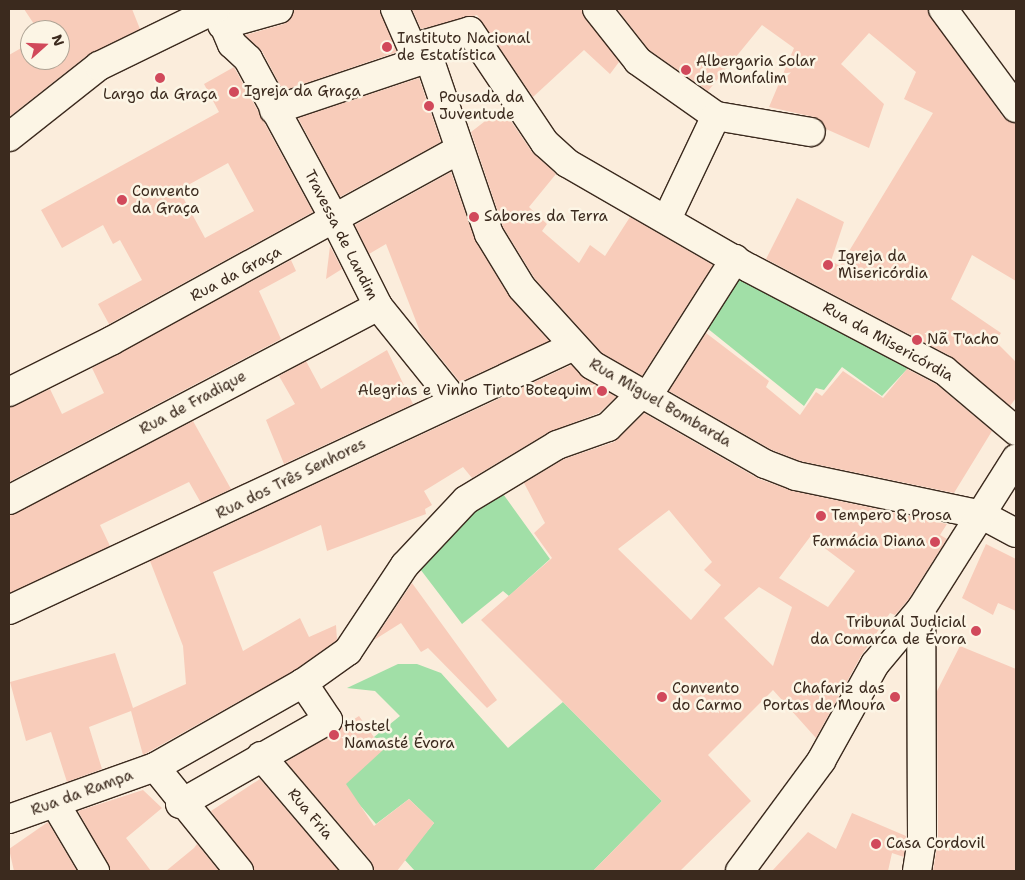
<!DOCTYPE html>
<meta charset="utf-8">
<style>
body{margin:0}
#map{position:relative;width:1025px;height:880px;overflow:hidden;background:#fbeddc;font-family:"Shantell Sans",sans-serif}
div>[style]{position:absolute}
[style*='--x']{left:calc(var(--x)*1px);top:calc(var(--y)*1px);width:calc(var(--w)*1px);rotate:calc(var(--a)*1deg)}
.green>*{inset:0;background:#a1dfa7}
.building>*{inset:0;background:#f8ccba}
.roads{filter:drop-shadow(1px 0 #3b2a1e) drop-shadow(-1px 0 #3b2a1e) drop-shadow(0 1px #3b2a1e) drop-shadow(0 -1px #3b2a1e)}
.street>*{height:28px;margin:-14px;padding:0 14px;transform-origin:14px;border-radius:14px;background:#fcf5e5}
.dots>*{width:14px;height:14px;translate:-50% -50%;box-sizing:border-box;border:2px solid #fcf5e5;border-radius:50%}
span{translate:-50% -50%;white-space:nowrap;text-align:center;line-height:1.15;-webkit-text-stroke:5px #fcf5e5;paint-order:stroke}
.poi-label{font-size:15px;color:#3b2a1e}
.left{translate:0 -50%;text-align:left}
.right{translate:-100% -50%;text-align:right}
.street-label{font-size:15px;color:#3b2a1e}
.frame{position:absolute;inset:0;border:10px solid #3b2a1e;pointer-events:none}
.north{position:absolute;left:20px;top:20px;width:50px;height:50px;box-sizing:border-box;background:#fcf5e5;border:1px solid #afa495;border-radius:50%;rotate:70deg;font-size:14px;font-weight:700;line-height:20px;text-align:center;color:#3b2a1e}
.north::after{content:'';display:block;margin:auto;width:18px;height:22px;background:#d1495b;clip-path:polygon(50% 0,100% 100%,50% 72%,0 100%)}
</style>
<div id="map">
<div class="green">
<div style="clip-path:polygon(736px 277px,910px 366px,882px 396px,842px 367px,824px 390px,816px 388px,804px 406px,702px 324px)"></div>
<div style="clip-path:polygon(498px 487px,550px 559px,509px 596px,503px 591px,462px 624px,414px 561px)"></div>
<div style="clip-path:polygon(398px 664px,417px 664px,441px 673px,508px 748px,563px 702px,662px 801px,593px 871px,415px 871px,404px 859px,434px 823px,409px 799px,376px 824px,340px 782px,374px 737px,400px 716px,375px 691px,347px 688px)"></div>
</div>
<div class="building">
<div style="clip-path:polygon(24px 9px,132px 9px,140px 29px,89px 54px,9px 117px,9px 55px,30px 43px,30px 60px,60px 60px,60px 30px,38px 30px)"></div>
<div style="clip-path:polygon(294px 9px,380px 9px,397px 52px,283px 91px,262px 51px,245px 35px,284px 24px)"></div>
<div style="clip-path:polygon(412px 9px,582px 9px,619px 62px,610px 74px,584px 50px,533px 97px,477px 15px,421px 29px)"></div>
<div style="clip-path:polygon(617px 9px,928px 9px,1003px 117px,1016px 123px,1016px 281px,972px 255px,951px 299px,1001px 333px,995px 341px,1016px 362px,1016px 398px,1010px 406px,952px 357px,766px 259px,797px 198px,844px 222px,831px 261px,840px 266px,933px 113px,904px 99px,916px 72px,869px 33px,841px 64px,884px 104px,869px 148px,826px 129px,814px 117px,769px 107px,794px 48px,762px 25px,708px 91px,649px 50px)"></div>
<div style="clip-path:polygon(evenodd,234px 67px,313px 212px,109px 324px,98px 304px,142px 280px,120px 240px,113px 244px,103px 225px,62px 248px,41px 210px,219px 112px,204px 84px,234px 67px,228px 163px,254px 211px,205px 238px,179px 190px,228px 163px)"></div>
<div style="clip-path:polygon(419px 78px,441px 142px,340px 197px,298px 118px)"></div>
<div style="clip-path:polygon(502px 108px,532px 152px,556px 174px,529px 207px,547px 224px,542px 231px,579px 263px,590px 245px,605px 256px,630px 217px,713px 265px,642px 376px,602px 353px,535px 279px,503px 227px,471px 132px)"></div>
<div style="clip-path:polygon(451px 172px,476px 242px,509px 296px,549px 341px,460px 382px,421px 334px,386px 244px,369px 254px,355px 225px)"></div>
<div style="clip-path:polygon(330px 246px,342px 269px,326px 279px)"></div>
<div style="clip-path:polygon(291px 260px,296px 271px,259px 291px,281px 339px,9px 482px,9px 408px,50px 389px,62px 414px,104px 393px,92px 368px)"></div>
<div style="clip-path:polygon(706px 333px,769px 381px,766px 387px,800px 415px,816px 392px,822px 396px,843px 371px,883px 398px,907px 369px,936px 384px,992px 431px,954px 493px,800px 461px,772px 450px,669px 391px)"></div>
<div style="clip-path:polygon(387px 350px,413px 404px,284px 464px,266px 420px,295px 404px,279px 376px,306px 361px,321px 389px)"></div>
<div style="clip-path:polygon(571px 365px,616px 397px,599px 413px,549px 432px,472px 478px,463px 467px,424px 491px,432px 505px,425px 509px,426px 514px,327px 551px,321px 525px,213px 572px,243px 651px,300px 618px,309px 637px,336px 625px,337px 640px,295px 670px,143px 755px,131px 711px,89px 727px,102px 769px,67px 782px,51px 732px,26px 741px,10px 682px,115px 653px,133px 708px,186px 684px,183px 646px,150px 561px)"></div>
<div style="clip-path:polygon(evenodd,644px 413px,759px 479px,793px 491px,947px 524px,940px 535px,947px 539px,908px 600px,895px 615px,890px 613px,861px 656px,816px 738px,773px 690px,708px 755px,751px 801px,680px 871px,593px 871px,662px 801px,481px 620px,552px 558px,534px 533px,545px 523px,524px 483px,564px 459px,614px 442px,644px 413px,669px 510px,712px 562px,704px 570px,721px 585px,691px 620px,618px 549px,669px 510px,644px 413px,810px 537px,855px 571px,828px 607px,779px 578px,810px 537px,644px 413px,759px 587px,792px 607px,773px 666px,724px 618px,759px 587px)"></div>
<div style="clip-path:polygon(193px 421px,231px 489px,201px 503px,189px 482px,100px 525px,110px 546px,9px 593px,9px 516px)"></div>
<div style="clip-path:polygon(986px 544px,1016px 559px,1016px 611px,998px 603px,993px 615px,962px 598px)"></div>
<div style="clip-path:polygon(412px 583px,497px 700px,487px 708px,428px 648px,421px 652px,401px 623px,374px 640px)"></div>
<div style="clip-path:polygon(960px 646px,1016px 669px,1016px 871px,933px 871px,938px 841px,937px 691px)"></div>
<div style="clip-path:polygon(359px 716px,383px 750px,346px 784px,374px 826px,409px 799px,434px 823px,397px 871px,374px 871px,371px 861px,286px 762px)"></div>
<div style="clip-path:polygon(260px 779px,339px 871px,254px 871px,211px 811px)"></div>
<div style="clip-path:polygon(143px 790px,162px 808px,126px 838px,151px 871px,111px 871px,78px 811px)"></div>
<div style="clip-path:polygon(852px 813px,906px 836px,904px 857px,892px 853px,888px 871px,772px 871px,808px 832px,836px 849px)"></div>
<div style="clip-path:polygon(48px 822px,77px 871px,14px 871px,9px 849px)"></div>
<div style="clip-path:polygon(197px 844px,219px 871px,166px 871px,194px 848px)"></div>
</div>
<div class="roads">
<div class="street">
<div style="--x:217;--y:9;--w:38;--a:67"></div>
<div style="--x:232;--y:44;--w:22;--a:43"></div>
<div style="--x:248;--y:59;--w:183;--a:61.6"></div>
<div style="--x:335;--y:220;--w:96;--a:63.4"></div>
<div style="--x:378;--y:306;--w:119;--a:51.1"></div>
<div style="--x:395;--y:9;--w:43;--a:66.4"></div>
<div style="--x:412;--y:48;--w:20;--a:30"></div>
<div style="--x:429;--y:58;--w:186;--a:71.2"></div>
<div style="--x:489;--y:234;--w:63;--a:58.6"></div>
<div style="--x:522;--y:288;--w:104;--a:47.7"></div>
<div style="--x:592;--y:365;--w:199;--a:29.8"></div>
<div style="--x:765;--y:464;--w:33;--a:21"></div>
<div style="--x:796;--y:476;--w:190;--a:11.8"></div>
<div style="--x:982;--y:515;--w:38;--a:28"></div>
<div style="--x:597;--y:9;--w:66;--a:51.7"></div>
<div style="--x:638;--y:61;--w:95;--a:35.2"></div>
<div style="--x:716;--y:116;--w:96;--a:9.6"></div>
<div style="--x:943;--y:9;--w:123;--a:53.6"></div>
<div style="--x:222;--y:25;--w:59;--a:-15.7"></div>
<div style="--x:412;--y:48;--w:60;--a:-16.3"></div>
<div style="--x:470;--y:31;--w:135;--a:56.2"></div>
<div style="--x:545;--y:143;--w:30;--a:42"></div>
<div style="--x:567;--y:163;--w:210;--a:30"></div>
<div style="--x:749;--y:268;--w:221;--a:27.7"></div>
<div style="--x:945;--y:371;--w:93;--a:40.2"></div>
<div style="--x:274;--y:110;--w:163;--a:-18.5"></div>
<div style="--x:9;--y:137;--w:115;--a:-38.3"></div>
<div style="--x:99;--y:66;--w:130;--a:-26"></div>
<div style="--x:667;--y:219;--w:114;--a:-64.6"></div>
<div style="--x:9;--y:392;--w:114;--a:-26.6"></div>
<div style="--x:111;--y:341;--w:398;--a:-28.8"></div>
<div style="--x:647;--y:397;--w:164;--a:-57.5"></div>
<div style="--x:9;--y:500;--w:417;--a:-27.7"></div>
<div style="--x:9;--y:610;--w:621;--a:-25.04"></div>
<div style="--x:261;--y:756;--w:151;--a:49.6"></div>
<div style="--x:155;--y:767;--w:134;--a:51.1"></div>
<div style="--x:180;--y:804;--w:170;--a:-29.6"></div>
<div style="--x:328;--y:720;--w:45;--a:-124"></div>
<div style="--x:56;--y:805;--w:77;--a:59.4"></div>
<div style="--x:9;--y:819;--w:155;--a:-19.6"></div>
<div style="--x:155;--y:767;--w:170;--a:-29.6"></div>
<div style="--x:303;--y:683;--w:55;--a:-35.4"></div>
<div style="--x:348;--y:651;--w:103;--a:-56.5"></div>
<div style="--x:405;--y:565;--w:89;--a:-46.8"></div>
<div style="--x:466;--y:500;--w:106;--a:-31.1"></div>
<div style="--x:557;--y:445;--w:54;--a:-19.4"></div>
<div style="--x:608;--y:427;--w:47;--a:-45"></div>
<div style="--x:740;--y:871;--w:137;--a:-53.6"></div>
<div style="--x:821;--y:761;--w:111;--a:-60.9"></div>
<div style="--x:875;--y:664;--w:72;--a:-50.1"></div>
<div style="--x:921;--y:609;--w:178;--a:-57.7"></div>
<div style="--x:917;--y:871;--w:30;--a:-81"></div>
<div style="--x:922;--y:841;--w:232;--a:-90.2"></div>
</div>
</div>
<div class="dots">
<div style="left:387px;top:47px;background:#d1495b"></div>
<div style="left:686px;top:70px;background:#d1495b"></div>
<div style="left:160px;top:78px;background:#d1495b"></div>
<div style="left:234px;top:92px;background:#d1495b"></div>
<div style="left:429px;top:106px;background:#d1495b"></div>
<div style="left:122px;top:200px;background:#d1495b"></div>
<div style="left:474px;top:217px;background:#d1495b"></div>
<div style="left:828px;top:265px;background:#d1495b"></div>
<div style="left:917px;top:340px;background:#d1495b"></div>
<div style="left:602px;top:391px;background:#d1495b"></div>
<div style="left:821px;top:516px;background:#d1495b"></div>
<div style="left:935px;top:542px;background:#d1495b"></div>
<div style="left:976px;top:631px;background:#d1495b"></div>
<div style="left:662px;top:697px;background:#d1495b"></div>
<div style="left:895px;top:697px;background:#d1495b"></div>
<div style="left:334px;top:735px;background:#d1495b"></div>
<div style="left:876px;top:844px;background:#d1495b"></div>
</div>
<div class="poi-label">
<span class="left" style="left:397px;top:47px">Instituto Nacional<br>de Estatística</span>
<span class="left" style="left:696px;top:70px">Albergaria Solar<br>de Monfalim</span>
<span class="left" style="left:244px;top:92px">Igreja da Graça</span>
<span style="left:160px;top:95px">Largo da Graça</span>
<span class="left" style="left:439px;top:106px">Pousada da<br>Juventude</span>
<span class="left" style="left:132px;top:200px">Convento<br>da Graça</span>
<span class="left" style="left:484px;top:217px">Sabores da Terra</span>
<span class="left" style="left:838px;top:265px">Igreja da<br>Misericórdia</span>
<span class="left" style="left:927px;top:340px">Nã T'acho</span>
<span class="right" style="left:592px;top:391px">Alegrias e Vinho Tinto Botequim</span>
<span class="left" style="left:831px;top:516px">Tempero &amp; Prosa</span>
<span class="right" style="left:925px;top:542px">Farmácia Diana</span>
<span class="right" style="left:966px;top:631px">Tribunal Judicial<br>da Comarca de Évora</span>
<span class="left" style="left:672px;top:697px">Convento<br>do Carmo</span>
<span class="right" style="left:885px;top:697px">Chafariz das<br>Portas de Moura</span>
<span class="left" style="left:344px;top:735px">Hostel<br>Namasté Évora</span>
<span class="left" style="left:886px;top:844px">Casa Cordovil</span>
</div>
<div class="street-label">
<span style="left:341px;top:235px;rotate:63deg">Travessa de Landim</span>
<span style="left:236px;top:274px;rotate:-28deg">Rua da Graça</span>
<span style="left:888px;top:342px;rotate:29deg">Rua da Misericórdia</span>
<span style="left:193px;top:403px;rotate:-28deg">Rua de Fradique</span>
<span style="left:660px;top:403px;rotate:30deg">Rua Miguel Bombarda</span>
<span style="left:291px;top:479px;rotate:-26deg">Rua dos Três Senhores</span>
<span style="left:82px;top:793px;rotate:-20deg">Rua da Rampa</span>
<span style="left:310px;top:814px;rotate:50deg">Rua Fria</span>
</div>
<div class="frame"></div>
<div class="north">N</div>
</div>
